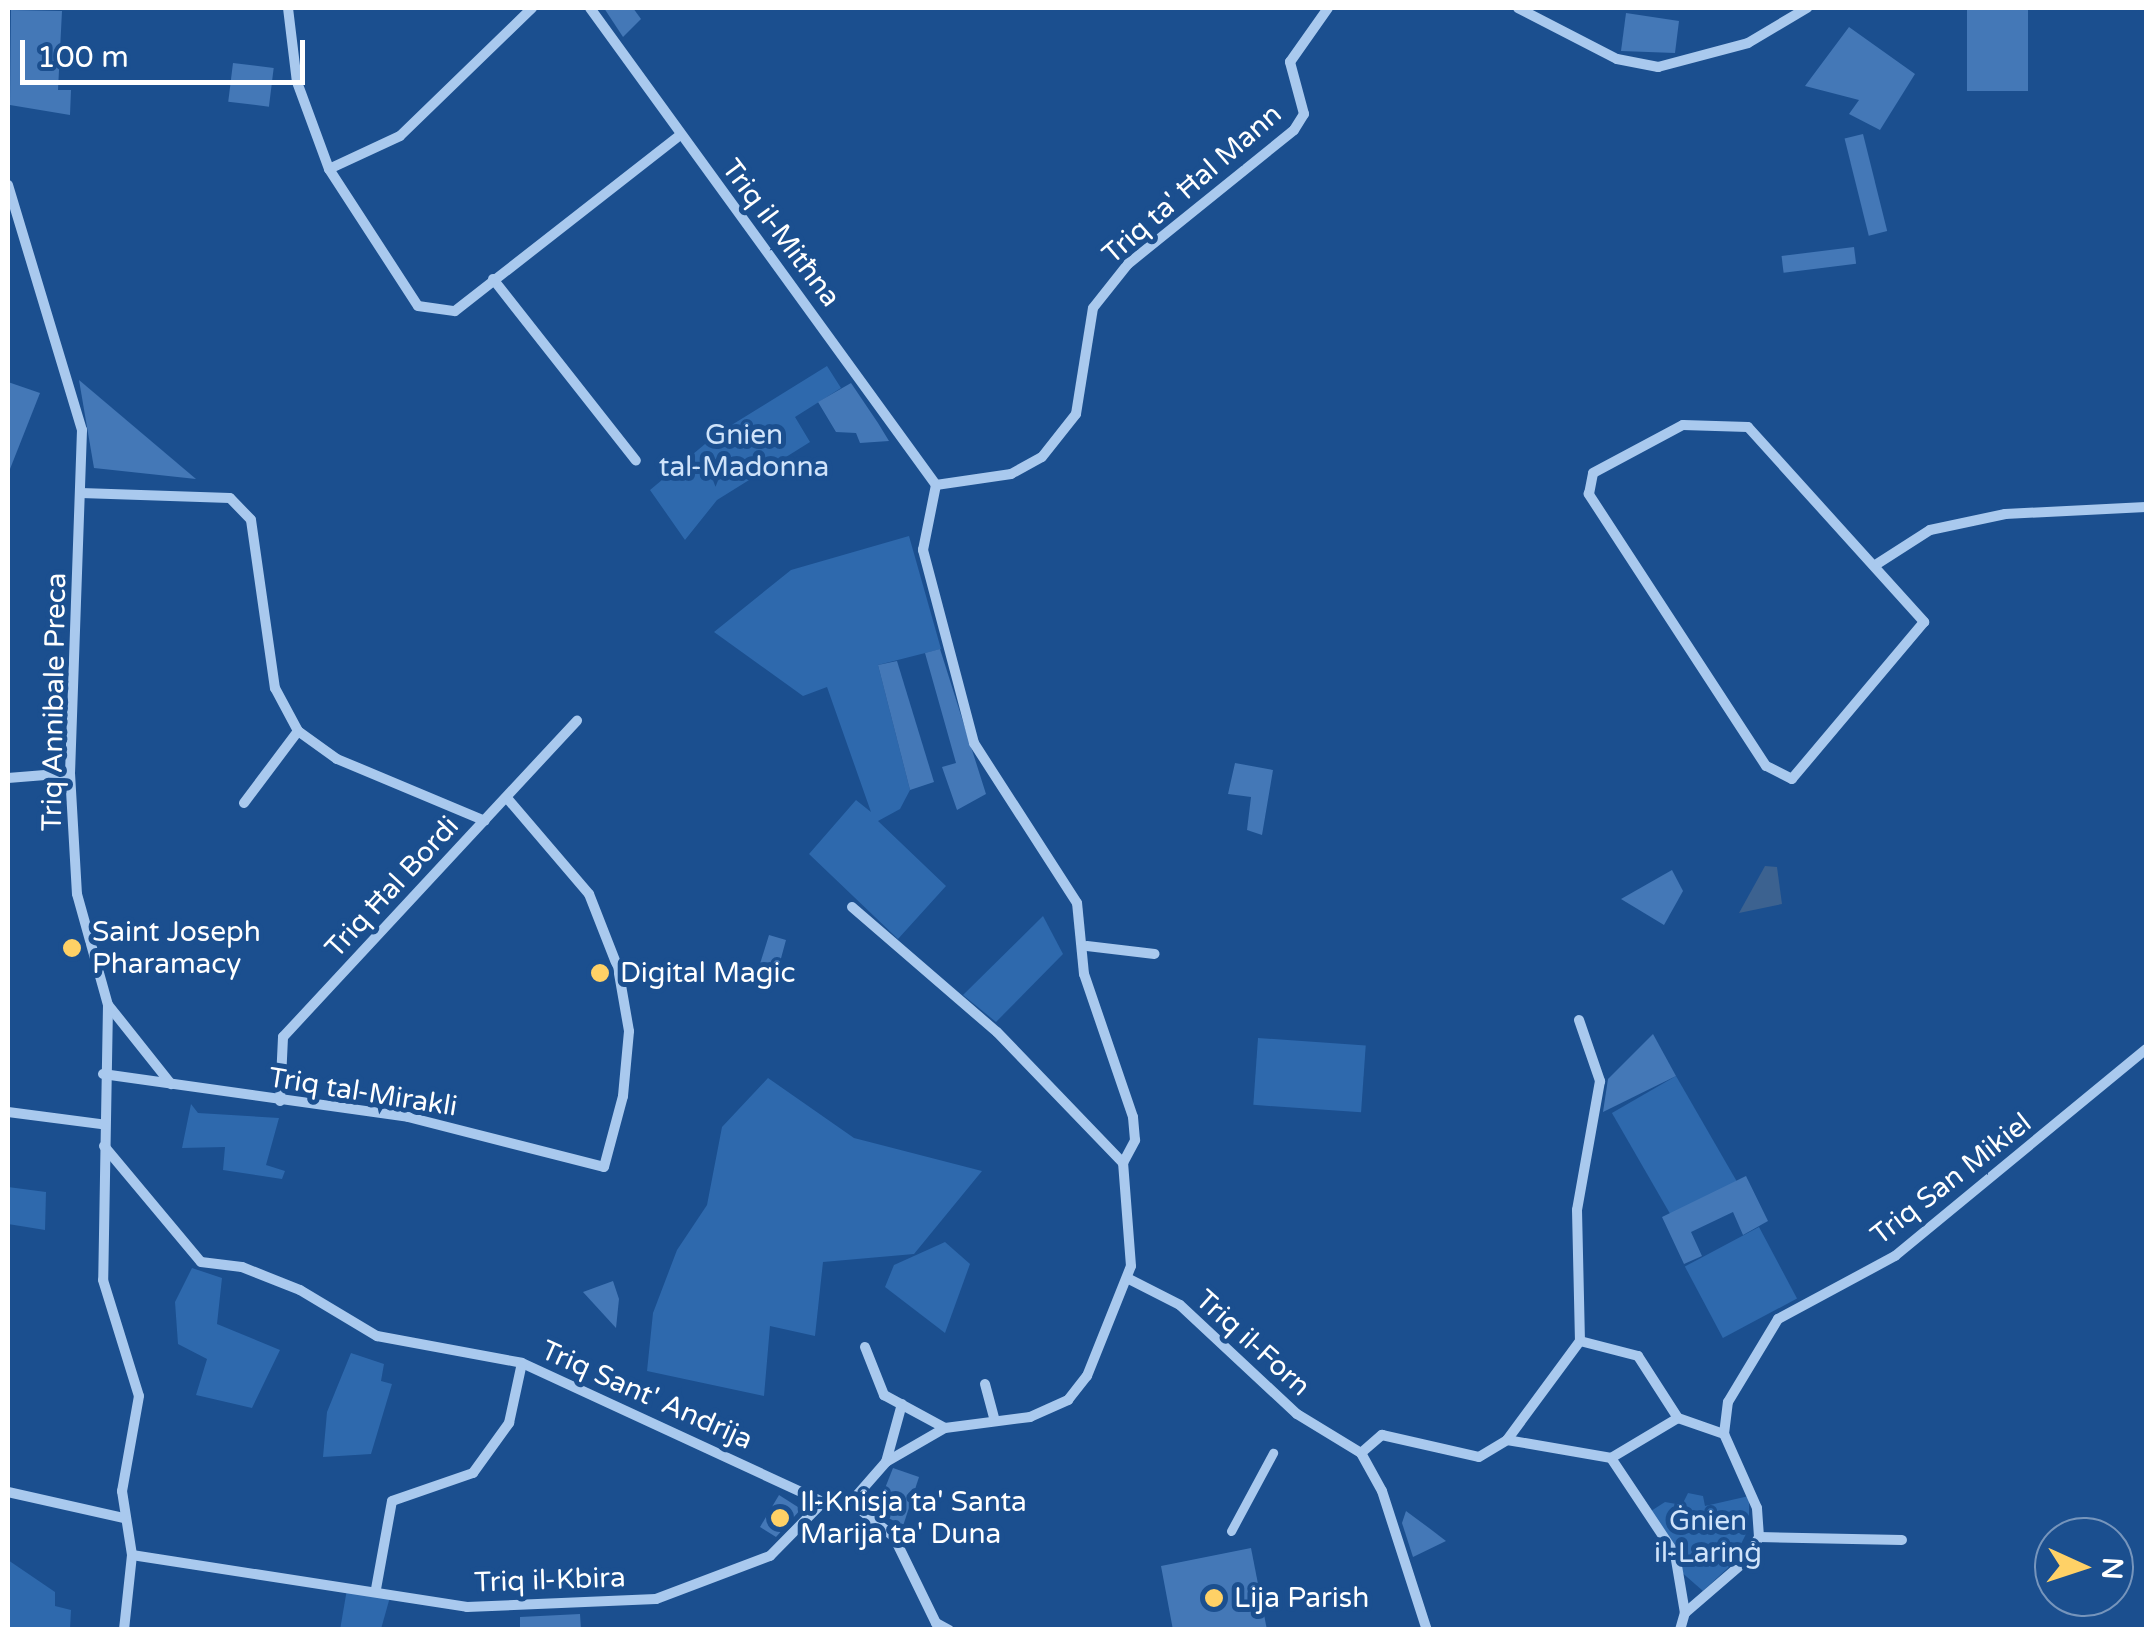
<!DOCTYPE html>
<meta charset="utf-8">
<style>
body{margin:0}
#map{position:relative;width:2154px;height:1637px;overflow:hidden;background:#1b4f8f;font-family:"Varela Round",sans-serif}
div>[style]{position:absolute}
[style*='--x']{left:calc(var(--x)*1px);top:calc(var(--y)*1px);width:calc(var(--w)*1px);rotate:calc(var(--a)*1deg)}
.green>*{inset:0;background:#2e69ad;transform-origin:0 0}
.water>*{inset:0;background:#3c6290}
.building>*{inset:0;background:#4478b7;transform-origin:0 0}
.pedestrian>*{height:9px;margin:-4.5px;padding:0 4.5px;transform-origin:4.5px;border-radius:4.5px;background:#a9c9ee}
.minor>*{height:10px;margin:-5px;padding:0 5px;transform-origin:5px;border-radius:5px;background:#a9c9ee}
.dots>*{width:28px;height:28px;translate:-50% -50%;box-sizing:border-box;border:5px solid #1b4f8f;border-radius:50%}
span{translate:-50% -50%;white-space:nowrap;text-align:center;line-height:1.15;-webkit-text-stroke:10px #1b4f8f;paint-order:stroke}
.street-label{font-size:28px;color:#fff}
.park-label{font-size:28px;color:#cfe3fa}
.poi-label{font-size:28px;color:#fff}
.left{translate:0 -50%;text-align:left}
.frame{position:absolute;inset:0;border:10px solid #fff;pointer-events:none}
.north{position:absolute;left:2034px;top:1517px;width:100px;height:100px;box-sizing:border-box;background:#1b4f8f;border:2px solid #7695bc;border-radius:50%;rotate:93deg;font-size:28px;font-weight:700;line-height:40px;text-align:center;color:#fff}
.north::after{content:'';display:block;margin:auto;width:35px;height:45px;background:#ffd166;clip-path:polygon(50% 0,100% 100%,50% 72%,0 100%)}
.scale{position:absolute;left:20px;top:40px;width:285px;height:45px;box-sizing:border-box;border:5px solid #fff;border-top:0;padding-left:12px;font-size:30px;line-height:35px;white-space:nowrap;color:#fff;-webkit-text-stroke:8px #1b4f8f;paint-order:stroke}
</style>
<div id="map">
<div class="green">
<div style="clip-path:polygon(827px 366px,841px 388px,795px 417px,810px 442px,717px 500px,685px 540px,650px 490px,717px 434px)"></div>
<div style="clip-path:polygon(909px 536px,941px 649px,878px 665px,910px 790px,900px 809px,878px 821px,946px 886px,898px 939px,809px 854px,856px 800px,871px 812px,827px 687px,803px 696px,714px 632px,791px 570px)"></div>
<div style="clip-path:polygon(1043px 916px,1063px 954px,996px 1022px,963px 995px)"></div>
<div style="left:1258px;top:1038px;width:108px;height:67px;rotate:4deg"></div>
<div style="left:1676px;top:1076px;width:122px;height:74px;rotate:60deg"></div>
<div style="clip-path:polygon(768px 1078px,854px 1138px,982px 1171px,914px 1254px,823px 1262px,815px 1336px,770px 1326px,764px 1396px,647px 1371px,653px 1313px,677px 1250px,707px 1205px,722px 1127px)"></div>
<div style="clip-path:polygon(191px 1104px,198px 1113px,279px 1118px,266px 1165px,285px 1171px,282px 1179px,223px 1170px,225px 1147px,182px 1148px)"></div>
<div style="clip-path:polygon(8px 1187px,46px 1192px,45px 1230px,8px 1224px)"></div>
<div style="left:1759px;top:1227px;width:81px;height:84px;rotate:62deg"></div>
<div style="clip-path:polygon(945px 1242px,970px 1264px,945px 1333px,885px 1287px,894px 1265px)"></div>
<div style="clip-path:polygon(192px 1268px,222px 1278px,217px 1324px,280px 1350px,252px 1408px,196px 1395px,207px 1359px,178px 1344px,175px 1302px)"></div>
<div style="clip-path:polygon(351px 1353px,384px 1364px,381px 1381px,392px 1384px,371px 1454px,323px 1457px,327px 1412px)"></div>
<div style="clip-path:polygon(1688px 1493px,1703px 1496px,1705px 1506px,1749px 1496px,1749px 1528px,1730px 1566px,1703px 1591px,1679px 1570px,1651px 1511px,1665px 1502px,1682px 1505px)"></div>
<div style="clip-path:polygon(8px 1560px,55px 1592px,55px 1606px,71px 1610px,70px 1629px,8px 1629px)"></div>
<div style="clip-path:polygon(347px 1589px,390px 1597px,381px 1629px,340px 1630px)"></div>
</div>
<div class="water">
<div style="clip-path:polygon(1765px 866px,1777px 867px,1782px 904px,1739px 913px)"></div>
</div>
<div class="building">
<div style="clip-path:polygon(604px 8px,633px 8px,641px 19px,623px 37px)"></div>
<div style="left:1967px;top:8px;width:61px;height:83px"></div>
<div style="clip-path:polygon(11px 10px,62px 11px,58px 90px,71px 90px,70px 115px,10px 105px)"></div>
<div style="clip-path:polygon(1626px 13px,1679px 21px,1675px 53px,1621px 51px)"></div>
<div style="clip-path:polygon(1849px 27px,1915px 74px,1880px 130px,1849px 114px,1859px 100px,1805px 86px)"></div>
<div style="left:233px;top:63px;width:41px;height:39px;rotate:7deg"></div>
<div style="left:1863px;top:134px;width:100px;height:19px;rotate:76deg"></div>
<div style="left:1854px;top:247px;width:17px;height:73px;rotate:83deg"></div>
<div style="clip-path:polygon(79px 380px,196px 479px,94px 468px)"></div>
<div style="clip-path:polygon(8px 382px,40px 393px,10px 469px,8px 468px)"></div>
<div style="clip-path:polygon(851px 383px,878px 423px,889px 441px,860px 443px,856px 433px,836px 432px,818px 402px)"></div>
<div style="clip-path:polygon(940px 649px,986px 794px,957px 810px,942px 767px,956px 763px,925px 653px)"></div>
<div style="clip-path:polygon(897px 661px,934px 782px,910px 790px,878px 665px)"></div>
<div style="clip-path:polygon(1235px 763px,1273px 770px,1262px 835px,1247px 830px,1251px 797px,1228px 794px)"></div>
<div style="clip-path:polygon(1672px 870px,1683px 891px,1664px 925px,1621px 899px)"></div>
<div style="clip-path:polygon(769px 935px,786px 940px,774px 984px,732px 978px,736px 962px,759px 967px)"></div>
<div style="clip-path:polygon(1653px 1034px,1676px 1076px,1603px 1112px,1608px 1079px)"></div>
<div style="clip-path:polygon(1746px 1176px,1768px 1221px,1743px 1235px,1733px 1212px,1691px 1232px,1702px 1256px,1684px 1264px,1662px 1217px)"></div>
<div style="clip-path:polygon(613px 1281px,619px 1299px,616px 1328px,583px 1292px)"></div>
<div style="clip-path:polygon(893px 1468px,919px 1477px,903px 1526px,876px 1511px)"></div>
<div style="clip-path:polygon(779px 1495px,801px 1509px,776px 1537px,760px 1527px)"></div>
<div style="clip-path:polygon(1406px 1511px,1429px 1528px,1446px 1541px,1413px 1557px,1402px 1523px)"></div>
<div style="clip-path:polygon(1251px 1548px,1267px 1630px,1173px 1630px,1161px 1566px)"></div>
<div style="clip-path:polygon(580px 1614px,581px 1630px,520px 1630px,520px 1617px)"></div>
</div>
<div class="pedestrian">
<div style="--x:1231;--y:1531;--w:89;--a:-61.7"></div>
</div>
<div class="minor">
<div style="--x:288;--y:8;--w:75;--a:83.1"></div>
<div style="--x:297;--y:82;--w:93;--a:69.8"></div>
<div style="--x:329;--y:169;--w:163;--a:57"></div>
<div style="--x:418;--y:306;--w:37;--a:8"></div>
<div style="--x:455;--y:311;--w:286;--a:-38"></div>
<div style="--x:590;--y:8;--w:589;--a:54.04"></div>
<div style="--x:1518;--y:8;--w:111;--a:27.3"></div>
<div style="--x:1617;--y:59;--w:42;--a:11"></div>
<div style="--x:1658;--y:67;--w:93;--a:-14.9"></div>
<div style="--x:1748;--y:43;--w:69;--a:-30.7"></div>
<div style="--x:329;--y:169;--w:78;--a:-24.9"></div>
<div style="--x:400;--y:136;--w:184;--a:-44.1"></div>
<div style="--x:8;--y:185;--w:256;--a:73.2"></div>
<div style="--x:82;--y:430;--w:343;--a:92"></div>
<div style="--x:70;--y:773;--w:121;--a:86.7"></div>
<div style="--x:77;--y:894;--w:115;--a:74.4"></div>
<div style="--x:108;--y:1005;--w:275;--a:91"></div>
<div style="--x:103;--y:1280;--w:121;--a:72.8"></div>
<div style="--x:139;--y:1396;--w:97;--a:100.1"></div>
<div style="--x:122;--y:1491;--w:65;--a:81.1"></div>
<div style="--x:132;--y:1555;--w:75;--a:96.1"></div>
<div style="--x:493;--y:279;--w:231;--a:51.8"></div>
<div style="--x:1683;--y:425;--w:65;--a:1.8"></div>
<div style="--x:1748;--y:427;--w:263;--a:47.9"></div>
<div style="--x:1924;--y:622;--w:205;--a:130.1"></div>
<div style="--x:1792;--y:779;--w:29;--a:-153"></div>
<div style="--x:1766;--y:766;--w:325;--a:-123.1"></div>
<div style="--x:1589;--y:494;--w:21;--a:-79"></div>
<div style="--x:1593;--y:473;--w:102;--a:-28.1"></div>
<div style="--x:936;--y:485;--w:76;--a:-8.3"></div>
<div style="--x:1011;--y:474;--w:35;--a:-29"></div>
<div style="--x:1042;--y:457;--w:55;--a:-51.7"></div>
<div style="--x:1076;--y:414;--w:107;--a:-80.9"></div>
<div style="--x:1093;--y:308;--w:56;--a:-51.5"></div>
<div style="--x:1128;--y:264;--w:213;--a:-38.9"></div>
<div style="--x:1294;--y:130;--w:19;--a:-58"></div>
<div style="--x:1304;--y:114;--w:54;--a:-105.1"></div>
<div style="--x:1290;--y:62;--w:66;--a:-54.9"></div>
<div style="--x:81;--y:493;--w:149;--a:1.9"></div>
<div style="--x:230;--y:498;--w:30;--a:46"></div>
<div style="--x:251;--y:520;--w:170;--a:81.9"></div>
<div style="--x:275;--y:688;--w:49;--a:61.9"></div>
<div style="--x:298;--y:731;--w:48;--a:35.7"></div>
<div style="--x:337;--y:759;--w:160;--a:22.7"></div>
<div style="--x:1877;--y:564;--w:63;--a:-32.7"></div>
<div style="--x:1930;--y:530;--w:77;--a:-12"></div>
<div style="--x:2005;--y:514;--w:141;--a:-2.8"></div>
<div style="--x:8;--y:778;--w:62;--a:-4.6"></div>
<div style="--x:244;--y:803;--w:90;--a:-53.1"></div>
<div style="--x:852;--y:907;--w:191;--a:40.8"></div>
<div style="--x:997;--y:1032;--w:182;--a:46.1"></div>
<div style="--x:1087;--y:946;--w:68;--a:6.7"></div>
<div style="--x:109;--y:1006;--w:100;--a:51.5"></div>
<div style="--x:1579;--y:1020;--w:65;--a:71"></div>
<div style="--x:1600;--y:1081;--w:131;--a:100.1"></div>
<div style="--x:1577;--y:1210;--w:131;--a:88.7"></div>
<div style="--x:103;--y:1074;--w:308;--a:8"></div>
<div style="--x:408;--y:1117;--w:202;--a:14.3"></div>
<div style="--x:604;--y:1167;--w:73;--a:-75"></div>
<div style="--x:623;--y:1096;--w:65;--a:-84.7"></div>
<div style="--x:629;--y:1031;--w:64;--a:-99.9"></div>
<div style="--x:618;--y:968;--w:79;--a:-111.4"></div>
<div style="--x:589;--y:894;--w:125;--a:-130.5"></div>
<div style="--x:280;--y:1101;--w:64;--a:-87.3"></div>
<div style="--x:283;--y:1037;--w:432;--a:-47.1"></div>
<div style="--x:8;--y:1112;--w:94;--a:7.4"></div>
<div style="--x:104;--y:1146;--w:151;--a:50.1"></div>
<div style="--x:201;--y:1262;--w:41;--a:7"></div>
<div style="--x:242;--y:1267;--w:62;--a:21.6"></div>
<div style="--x:300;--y:1290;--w:90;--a:30.9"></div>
<div style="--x:377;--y:1336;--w:147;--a:10.5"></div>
<div style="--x:522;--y:1363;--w:332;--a:24.8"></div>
<div style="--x:823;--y:1502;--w:28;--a:0"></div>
<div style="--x:1127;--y:1278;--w:59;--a:27"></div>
<div style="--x:1180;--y:1305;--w:160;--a:43"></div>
<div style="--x:1297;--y:1414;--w:75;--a:31.4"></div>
<div style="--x:1361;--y:1453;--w:43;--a:61.1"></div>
<div style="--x:1382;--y:1491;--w:146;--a:72.1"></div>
<div style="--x:865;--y:1347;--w:52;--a:68.4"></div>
<div style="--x:884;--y:1395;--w:69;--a:28.4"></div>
<div style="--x:985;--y:1384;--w:35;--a:75"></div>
<div style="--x:1724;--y:1434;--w:32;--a:-83"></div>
<div style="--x:1728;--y:1402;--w:97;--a:-58.9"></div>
<div style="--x:1778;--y:1319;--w:133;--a:-28.3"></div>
<div style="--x:1895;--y:1256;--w:325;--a:-39.5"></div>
<div style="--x:1507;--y:1440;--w:106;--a:9.8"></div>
<div style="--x:1611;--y:1458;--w:78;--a:-30.8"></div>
<div style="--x:1361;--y:1453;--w:28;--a:-41"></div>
<div style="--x:1382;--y:1435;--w:99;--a:12.8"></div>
<div style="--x:1479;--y:1457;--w:33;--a:-31"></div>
<div style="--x:1507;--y:1440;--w:123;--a:-53.6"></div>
<div style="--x:1580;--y:1341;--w:60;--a:14.5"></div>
<div style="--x:1638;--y:1356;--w:74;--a:57.2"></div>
<div style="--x:1678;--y:1418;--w:49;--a:19.2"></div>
<div style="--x:1611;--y:1458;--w:115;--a:56.3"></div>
<div style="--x:1675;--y:1554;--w:60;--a:80.4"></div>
<div style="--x:886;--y:1462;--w:60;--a:-74.6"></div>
<div style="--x:8;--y:1492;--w:118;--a:12.7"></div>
<div style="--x:851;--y:1502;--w:53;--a:-48.8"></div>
<div style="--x:886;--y:1462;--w:68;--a:-30"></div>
<div style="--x:945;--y:1428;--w:86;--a:-7.4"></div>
<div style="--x:1030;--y:1417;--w:42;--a:-24.1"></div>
<div style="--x:1068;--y:1400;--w:31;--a:-52"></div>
<div style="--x:1087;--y:1376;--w:118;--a:-68.2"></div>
<div style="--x:1131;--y:1266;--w:103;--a:-94.4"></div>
<div style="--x:1123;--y:1163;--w:26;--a:-62"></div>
<div style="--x:1135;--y:1140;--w:23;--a:-95"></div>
<div style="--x:1133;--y:1117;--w:151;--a:-108.9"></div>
<div style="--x:1084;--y:974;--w:71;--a:-95.6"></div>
<div style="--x:1077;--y:903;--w:190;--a:-122.8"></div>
<div style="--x:974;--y:743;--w:200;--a:-104.8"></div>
<div style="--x:923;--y:550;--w:66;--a:-78.7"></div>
<div style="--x:851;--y:1502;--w:55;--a:39.1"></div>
<div style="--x:894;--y:1537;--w:96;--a:64"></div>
<div style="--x:936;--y:1623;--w:15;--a:28"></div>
<div style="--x:1759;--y:1537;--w:143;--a:1.2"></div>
<div style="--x:132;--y:1555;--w:339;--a:8.8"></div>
<div style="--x:467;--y:1607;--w:189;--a:-2.4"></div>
<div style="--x:656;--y:1599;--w:122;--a:-20.7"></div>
<div style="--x:770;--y:1556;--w:76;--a:-45.5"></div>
<div style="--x:376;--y:1589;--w:89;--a:-79.7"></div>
<div style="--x:392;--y:1501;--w:86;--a:-19.1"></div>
<div style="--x:473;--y:1473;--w:62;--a:-54.2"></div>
<div style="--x:509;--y:1423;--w:61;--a:-77.8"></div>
<div style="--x:1680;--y:1630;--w:18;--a:-74"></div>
<div style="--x:1685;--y:1613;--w:77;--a:-40.8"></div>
<div style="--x:1743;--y:1563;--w:31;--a:-58"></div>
<div style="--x:1759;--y:1537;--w:29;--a:-94"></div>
<div style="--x:1757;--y:1508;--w:81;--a:-114"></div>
</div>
<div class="dots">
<div style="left:72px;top:948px;background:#ffd166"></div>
<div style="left:600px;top:973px;background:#ffd166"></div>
<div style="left:780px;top:1518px;background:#ffd166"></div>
<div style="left:1214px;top:1598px;background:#ffd166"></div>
</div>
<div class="street-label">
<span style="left:1192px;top:184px;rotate:-41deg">Triq ta' Ħal Mann</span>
<span style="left:781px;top:233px;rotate:53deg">Triq il-Mitħna</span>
<span style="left:54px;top:702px;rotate:-89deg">Triq Annibale Preca</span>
<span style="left:392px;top:887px;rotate:-47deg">Triq Ħal Bordi</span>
<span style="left:363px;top:1092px;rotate:9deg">Triq tal-Mirakli</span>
<span style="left:1951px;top:1179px;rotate:-38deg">Triq San Mikiel</span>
<span style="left:1253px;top:1343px;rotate:42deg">Triq il-Forn</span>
<span style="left:647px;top:1395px;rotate:24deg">Triq Sant' Andrija</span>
<span style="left:550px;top:1580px;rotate:-2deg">Triq il-Kbira</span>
</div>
<div class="park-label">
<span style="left:744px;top:451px">Gnien<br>tal-Madonna</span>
<span style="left:1708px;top:1537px">Ġnien<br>il-Larinġ</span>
</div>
<div class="poi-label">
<span class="left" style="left:92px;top:948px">Saint Joseph<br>Pharamacy</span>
<span class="left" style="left:620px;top:973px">Digital Magic</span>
<span class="left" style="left:800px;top:1518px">Il-Knisja ta' Santa<br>Marija ta' Duna</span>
<span class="left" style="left:1234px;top:1598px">Lija Parish</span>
</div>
<div class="frame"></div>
<div class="north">N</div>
<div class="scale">100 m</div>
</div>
